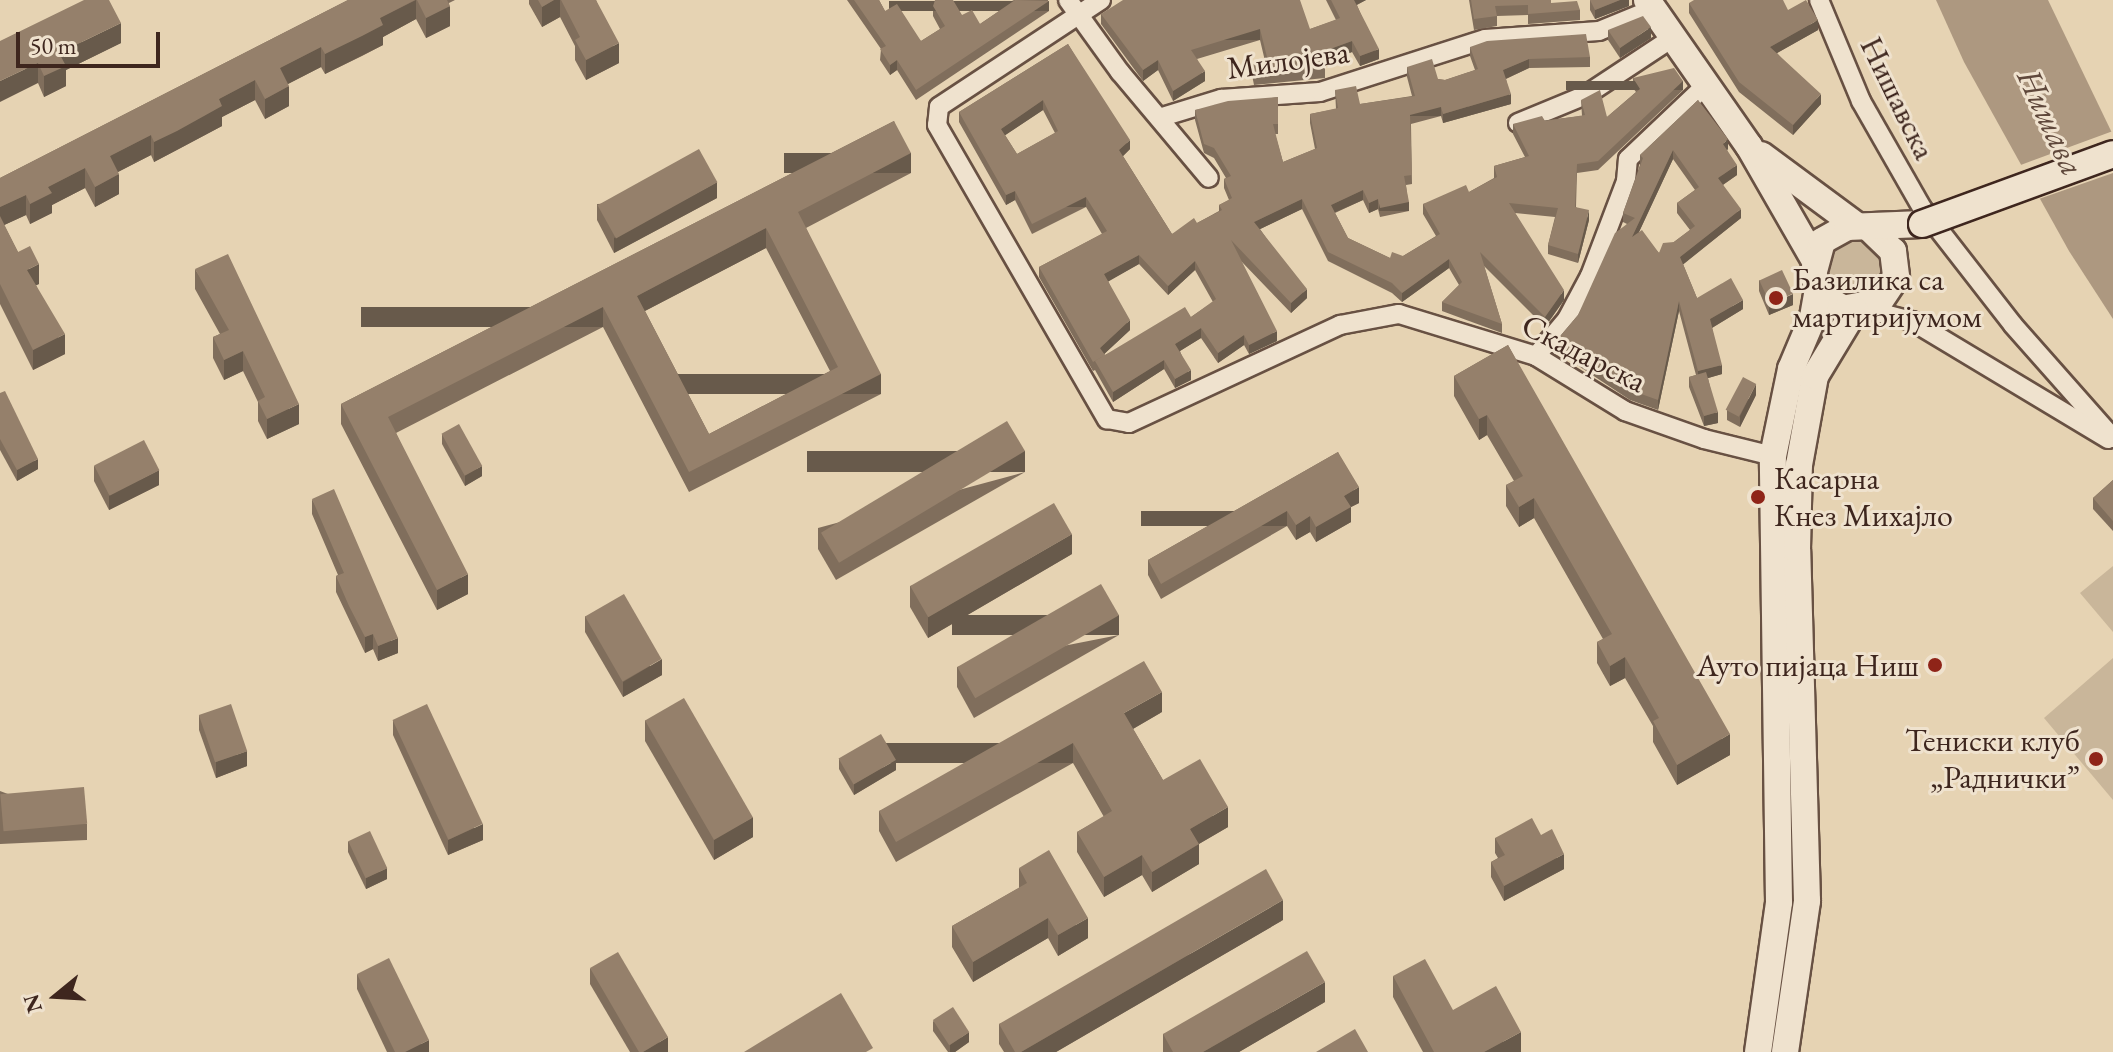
<!DOCTYPE html>
<meta charset="utf-8">
<style>
body{margin:0}
#map{position:relative;width:2113px;height:1052px;overflow:hidden;background:#e6d3b3;font-family:"EB Garamond",serif}
div>[style]{position:absolute}
[style*='--x']{left:calc(var(--x)*1px);top:calc(var(--y)*1px);width:calc(var(--w)*1px);rotate:calc(var(--a)*1deg)}
.green>*{inset:0;background:#c9b69a}
.round{border-radius:50%}
.water>*{inset:0;background:#ad9880}
.pier>*{inset:0;background:#e6d3b3}
.roads{filter:drop-shadow(2px 0 #685143) drop-shadow(-2px 0 #685143) drop-shadow(0 2px #685143) drop-shadow(0 -2px #685143)}
.street>*{height:18px;margin:-9px;padding:0 9px;transform-origin:9px;border-radius:9px;background:#efe2ce}
.secondary>*{height:26px;margin:-13px;padding:0 13px;transform-origin:13px;border-radius:13px;background:#efe2ce}
.bridges{filter:drop-shadow(2px 0 #3e261e) drop-shadow(-2px 0 #3e261e) drop-shadow(0 2px #3e261e) drop-shadow(0 -2px #3e261e)}
.secondary-bridge>*{height:26px;margin:-13px;padding:0 13px;transform-origin:13px;border-radius:13px;background:#efe2ce}
.wall>*{inset:0;background:#806e5c}
.shaded-wall>*{inset:0;background:#685a4b;transform-origin:0 0}
.building>*{inset:0;background:#95806b;transform-origin:0 0}
.dots>*{width:22px;height:22px;translate:-50% -50%;box-sizing:border-box;border:4px solid #efe2ce;border-radius:50%}
span{translate:-50% -50%;white-space:nowrap;text-align:center;line-height:1.15;-webkit-text-stroke:6px #efe2ce;paint-order:stroke}
.street-label{font-size:32px;color:#3e261e}
.poi-label{font-size:32px;color:#3e261e}
.left{translate:0 -50%;text-align:left}
.right{translate:-100% -50%;text-align:right}
.water-label{font-size:34px;color:#5f483b;font-style:italic}
.north{position:absolute;left:16px;top:956px;width:80px;height:80px;-webkit-text-stroke:6px #efe2ce;paint-order:stroke;rotate:252deg;font-size:22px;font-weight:700;line-height:32px;text-align:center;color:#3e261e}
.north::after{content:'';display:block;margin:auto;width:28px;height:36px;background:#3e261e;clip-path:polygon(50% 0,100% 100%,50% 72%,0 100%)}
.scale{position:absolute;left:16px;top:32px;width:144px;height:36px;box-sizing:border-box;border:4px solid #3e261e;border-top:0;padding-left:10px;font-size:24px;line-height:28px;white-space:nowrap;color:#3e261e;-webkit-text-stroke:6px #efe2ce;paint-order:stroke}
</style>
<div id="map">
<div class="green">
<div class="round" style="left:1829px;top:240px;width:52px;height:52px"></div>
<div style="clip-path:polygon(2113px 566px,2113px 632px,2080px 593px)"></div>
<div style="clip-path:polygon(2113px 658px,2113px 800px,2044px 718px)"></div>
</div>
<div class="water">
<div style="clip-path:polygon(1936px 0,2048px 0,2113px 135px,2113px 319px,2069px 251px,1964px 62px)"></div>
</div>
<div class="pier">
<div style="clip-path:polygon(2113px 131px,2113px 173px,2036px 200px,2018px 166px)"></div>
</div>
<div class="roads">
<div class="street">
<div style="--x:1068;--y:0;--w:89;--a:54.2"></div>
<div style="--x:1120;--y:72;--w:138;--a:50"></div>
<div style="--x:1101;--y:0;--w:194;--a:146.6"></div>
<div style="--x:939;--y:107;--w:18;--a:96"></div>
<div style="--x:937;--y:125;--w:340;--a:60"></div>
<div style="--x:1107;--y:419;--w:22;--a:10"></div>
<div style="--x:1129;--y:423;--w:233;--a:-24.9"></div>
<div style="--x:1340;--y:325;--w:60;--a:-10.6"></div>
<div style="--x:1399;--y:314;--w:143;--a:17"></div>
<div style="--x:1536;--y:356;--w:105;--a:31.7"></div>
<div style="--x:1625;--y:411;--w:84;--a:19.5"></div>
<div style="--x:1704;--y:439;--w:71;--a:13.8"></div>
<div style="--x:1819;--y:0;--w:109;--a:67.4"></div>
<div style="--x:1861;--y:101;--w:123;--a:60.3"></div>
<div style="--x:1922;--y:208;--w:148;--a:52.1"></div>
<div style="--x:2013;--y:325;--w:151;--a:48.5"></div>
<div style="--x:1162;--y:117;--w:62;--a:-17"></div>
<div style="--x:1221;--y:99;--w:99;--a:-4"></div>
<div style="--x:1320;--y:92;--w:173;--a:-17.8"></div>
<div style="--x:1485;--y:39;--w:114;--a:-4"></div>
<div style="--x:1599;--y:31;--w:58;--a:-22.2"></div>
<div style="--x:1518;--y:123;--w:74;--a:-22.4"></div>
<div style="--x:1586;--y:95;--w:103;--a:-33.5"></div>
<div style="--x:1865;--y:309;--w:49;--a:14.3"></div>
<div style="--x:1912;--y:321;--w:229;--a:31"></div>
<div style="--x:1536;--y:356;--w:48;--a:-50"></div>
<div style="--x:1567;--y:319;--w:49;--a:-61.9"></div>
<div style="--x:1590;--y:276;--w:102;--a:-69.2"></div>
<div style="--x:1626;--y:181;--w:22;--a:-85"></div>
<div style="--x:1628;--y:159;--w:105;--a:-43.5"></div>
</div>
<div class="secondary">
<div style="--x:1647;--y:0;--w:178;--a:55.1"></div>
<div style="--x:1749;--y:146;--w:130;--a:60.1"></div>
<div style="--x:1761;--y:155;--w:119;--a:36.5"></div>
<div style="--x:1870;--y:229;--w:32;--a:44"></div>
<div style="--x:1893;--y:251;--w:26;--a:83"></div>
<div style="--x:1896;--y:277;--w:30;--a:124"></div>
<div style="--x:1879;--y:302;--w:36;--a:169"></div>
<div style="--x:1844;--y:309;--w:22;--a:-150"></div>
<div style="--x:1825;--y:298;--w:26;--a:-118"></div>
<div style="--x:1813;--y:275;--w:35;--a:-75"></div>
<div style="--x:1822;--y:241;--w:29;--a:-29"></div>
<div style="--x:1847;--y:227;--w:75;--a:-2.3"></div>
<div style="--x:1758;--y:1052;--w:151;--a:-82"></div>
<div style="--x:1779;--y:902;--w:446;--a:-90.8"></div>
<div style="--x:1773;--y:456;--w:89;--a:-78.3"></div>
<div style="--x:1791;--y:369;--w:56;--a:-67.1"></div>
<div style="--x:1813;--y:317;--w:27;--a:-80"></div>
<div style="--x:1785;--y:1052;--w:153;--a:-81.7"></div>
<div style="--x:1807;--y:901;--w:351;--a:-91.6"></div>
<div style="--x:1797;--y:550;--w:85;--a:-88.7"></div>
<div style="--x:1799;--y:465;--w:90;--a:-79.8"></div>
<div style="--x:1815;--y:376;--w:77;--a:-58.8"></div>
</div>
</div>
<div class="bridges">
<div class="secondary-bridge">
<div style="--x:1922;--y:224;--w:203;--a:-20.1"></div>
</div>
</div>
<div class="wall">
<div style="clip-path:polygon(348px 0,455px 0,449px 3px,450px 26px,426px 38px,416px 19px,383px 37px,383px 45px,362px 56px,325px 74px,321px 67px,288px 84px,289px 106px,265px 119px,255px 100px,222px 117px,222px 126px,177px 150px,154px 162px,151px 155px,118px 172px,119px 194px,95px 207px,85px 188px,52px 205px,52px 213px,30px 224px,26px 215px,4px 225px,18px 252px,39px 284px,36px 285px,65px 354px,33px 370px,0 304px,0 178px)"></div>
<div style="clip-path:polygon(529px 0,596px 0,619px 63px,586px 80px,575px 60px,575px 46px,560px 17px,542px 27px,529px 4px)"></div>
<div style="clip-path:polygon(847px 0,879px 0,885px 11px,921px 41px,940px 29px,933px 16px,933px 6px,962px 15px,980px 24px,1014px 1px,1012px 0,1048px 0,1049px 11px,916px 100px,897px 70px,890px 75px,880px 60px,881px 49px)"></div>
<div style="clip-path:polygon(1326px 0,1366px 0,1357px 5px,1379px 59px,1360px 66px,1352px 52px,1323px 63px,1325px 68px,1325px 78px,1254px 85px,1252px 75px,1252px 65px,1265px 61px,1260px 40px,1197px 59px,1205px 81px,1173px 101px,1158px 70px,1143px 81px,1101px 24px,1101px 14px,1310px 29px,1336px 20px)"></div>
<div style="clip-path:polygon(1469px 0,1551px 0,1551px 3px,1580px 10px,1580px 20px,1528px 24px,1528px 15px,1497px 16px,1497px 26px,1474px 30px)"></div>
<div style="clip-path:polygon(1590px 0,1629px 0,1629px 6px,1595px 19px,1590px 10px)"></div>
<div style="clip-path:polygon(1689px 3px,1788px 10px,1818px 30px,1777px 53px,1821px 104px,1793px 135px,1739px 92px,1689px 13px)"></div>
<div style="clip-path:polygon(1608px 30px,1651px 38px,1620px 58px,1608px 40px)"></div>
<div style="clip-path:polygon(0 41px,121px 43px,66px 70px,66px 86px,44px 97px,38px 83px)"></div>
<div style="clip-path:polygon(evenodd,1068px 44px,1130px 149px,1123px 156px,1172px 234px,1197px 223px,1219px 211px,1219px 205px,1229px 200px,1224px 188px,1224px 179px,1226px 178px,1214px 158px,1204px 153px,1195px 120px,1195px 110px,1278px 97px,1278px 134px,1275px 134px,1283px 162px,1315px 149px,1310px 123px,1310px 114px,1336px 109px,1335px 90px,1360px 104px,1412px 96px,1407px 77px,1407px 67px,1438px 79px,1445px 80px,1475px 70px,1470px 56px,1470px 47px,1590px 57px,1590px 67px,1529px 68px,1506px 79px,1511px 104px,1443px 123px,1441px 116px,1411px 124px,1412px 184px,1406px 185px,1409px 211px,1380px 217px,1378px 209px,1369px 213px,1363px 200px,1335px 213px,1348px 238px,1390px 258px,1403px 256px,1436px 236px,1423px 214px,1423px 204px,1469px 192px,1494px 178px,1494px 166px,1525px 157px,1513px 134px,1513px 124px,1582px 116px,1581px 100px,1607px 117px,1636px 92px,1633px 88px,1633px 78px,1683px 90px,1598px 170px,1577px 173px,1576px 207px,1589px 220px,1578px 263px,1548px 254px,1548px 245px,1555px 217px,1515px 213px,1564px 300px,1545px 327px,1484px 266px,1502px 324px,1502px 333px,1442px 311px,1442px 302px,1459px 285px,1449px 268px,1402px 302px,1392px 293px,1328px 261px,1302px 209px,1260px 229px,1307px 298px,1291px 313px,1241px 261px,1277px 341px,1249px 354px,1244px 345px,1218px 363px,1201px 338px,1180px 351px,1191px 380px,1175px 388px,1164px 369px,1113px 402px,1095px 370px,1093px 371px,1039px 277px,1039px 267px,1102px 234px,1086px 207px,1032px 234px,1015px 200px,1006px 205px,959px 122px,959px 112px,1068px 44px,1043px 110px,1055px 133px,1017px 154px,1005px 135px,1043px 110px,1068px 44px,1139px 264px,1168px 295px,1195px 270px,1213px 302px,1191px 317px,1105px 355px,1104px 354px,1130px 330px,1108px 281px,1139px 264px)"></div>
<div style="clip-path:polygon(evenodd,1698px 100px,1728px 149px,1727px 150px,1737px 175px,1723px 185px,1741px 218px,1683px 264px,1697px 298px,1743px 309px,1712px 328px,1722px 374px,1708px 378px,1718px 423px,1704px 426px,1689px 387px,1689px 377px,1696px 375px,1679px 311px,1658px 410px,1630px 400px,1556px 351px,1556px 341px,1578px 315px,1627px 224px,1623px 222px,1623px 213px,1640px 165px,1640px 155px,1698px 100px,1673px 159px,1695px 190px,1677px 203px,1677px 213px,1690px 230px,1659px 253px,1639px 232px,1673px 159px)"></div>
<div style="clip-path:polygon(evenodd,894px 121px,911px 173px,806px 228px,881px 394px,689px 492px,603px 327px,396px 433px,468px 594px,437px 610px,341px 424px,341px 404px,894px 121px,766px 248px,830px 371px,709px 434px,645px 311px,766px 248px)"></div>
<div style="clip-path:polygon(717px 198px,614px 253px,597px 220px,597px 204px)"></div>
<div style="clip-path:polygon(195px 269px,299px 424px,267px 439px,258px 421px,258px 402px,243px 371px,224px 380px,213px 358px,213px 337px,220px 334px,195px 289px)"></div>
<div style="clip-path:polygon(1759px 280px,1793px 305px,1769px 315px,1759px 291px)"></div>
<div style="clip-path:polygon(1508px 345px,1730px 755px,1677px 785px,1653px 742px,1653px 726px,1625px 678px,1610px 686px,1597px 663px,1597px 642px,1603px 639px,1534px 518px,1519px 527px,1506px 506px,1506px 485px,1514px 481px,1487px 435px,1479px 440px,1454px 396px,1454px 376px)"></div>
<div style="clip-path:polygon(0 393px,38px 469px,17px 481px,0 450px)"></div>
<div style="clip-path:polygon(1756px 395px,1740px 427px,1727px 420px,1727px 410px)"></div>
<div style="clip-path:polygon(442px 434px,482px 476px,465px 486px,442px 444px)"></div>
<div style="clip-path:polygon(1338px 452px,1359px 503px,1351px 507px,1351px 522px,1316px 542px,1310px 532px,1296px 540px,1287px 526px,1161px 599px,1148px 575px,1148px 560px)"></div>
<div style="clip-path:polygon(94px 466px,159px 485px,109px 510px,94px 481px)"></div>
<div style="clip-path:polygon(1025px 472px,836px 580px,818px 549px,818px 528px)"></div>
<div style="clip-path:polygon(2113px 480px,2113px 531px,2093px 509px,2093px 498px)"></div>
<div style="clip-path:polygon(312px 499px,398px 653px,378px 661px,373px 649px,365px 653px,336px 592px,336px 576px,338px 575px,312px 514px)"></div>
<div style="clip-path:polygon(1072px 554px,928px 638px,910px 607px,910px 586px)"></div>
<div style="clip-path:polygon(585px 616px,662px 675px,623px 697px,585px 632px)"></div>
<div style="clip-path:polygon(1119px 635px,974px 718px,957px 687px,957px 667px)"></div>
<div style="clip-path:polygon(1162px 712px,1133px 729px,1163px 780px,1228px 827px,1199px 844px,1199px 864px,1152px 892px,1142px 875px,1104px 897px,1077px 852px,1077px 832px,1104px 817px,1073px 763px,896px 862px,879px 831px,879px 811px)"></div>
<div style="clip-path:polygon(199px 715px,247px 766px,216px 778px,199px 730px)"></div>
<div style="clip-path:polygon(393px 720px,483px 840px,448px 855px,393px 735px)"></div>
<div style="clip-path:polygon(645px 720px,753px 837px,714px 860px,645px 741px)"></div>
<div style="clip-path:polygon(839px 759px,896px 770px,854px 795px,839px 769px)"></div>
<div style="clip-path:polygon(0 791px,87px 824px,87px 840px,0 844px)"></div>
<div style="clip-path:polygon(1541px 835px,1564px 869px,1504px 901px,1491px 877px,1491px 862px,1498px 858px,1495px 853px,1495px 838px)"></div>
<div style="clip-path:polygon(348px 841px,387px 879px,366px 889px,348px 852px)"></div>
<div style="clip-path:polygon(1019px 868px,1088px 938px,1058px 956px,1048px 938px,973px 982px,952px 947px,952px 926px,1019px 888px)"></div>
<div style="clip-path:polygon(1283px 920px,1056px 1052px,1004px 1052px,999px 1044px,999px 1024px)"></div>
<div style="clip-path:polygon(590px 968px,668px 1052px,630px 1052px,590px 984px)"></div>
<div style="clip-path:polygon(357px 974px,429px 1052px,387px 1052px,357px 989px)"></div>
<div style="clip-path:polygon(1393px 976px,1521px 1052px,1423px 1052px,1393px 997px)"></div>
<div style="clip-path:polygon(1325px 1002px,1239px 1052px,1163px 1052px,1163px 1034px)"></div>
<div style="clip-path:polygon(933px 1021px,969px 1042px,955px 1052px,948px 1052px,933px 1031px)"></div>
</div>
<div class="shaded-wall">
<div style="clip-path:polygon(416px 0,416px 19px,383px 37px,383px 45px,325px 74px,325px 54px,380px 18px)"></div>
<div style="clip-path:polygon(554px 0,560px 0,560px 17px,542px 27px,542px 7px)"></div>
<div style="clip-path:polygon(1352px 0,1366px 0,1352px 7px)"></div>
<div style="clip-path:polygon(1620px 0,1629px 0,1629px 6px,1595px 19px,1595px 10px)"></div>
<div style="left:1049px;top:1px;width:10px;height:160px;rotate:90deg"></div>
<div style="clip-path:polygon(450px 6px,450px 26px,426px 38px,426px 18px)"></div>
<div style="clip-path:polygon(1818px 20px,1818px 30px,1770px 57px,1770px 47px)"></div>
<div style="clip-path:polygon(121px 23px,121px 43px,66px 70px,66px 86px,44px 97px,44px 76px,59px 53px)"></div>
<div style="clip-path:polygon(1651px 27px,1651px 38px,1620px 58px,1620px 48px)"></div>
<div style="left:1260px;top:29px;width:11px;height:72px;rotate:90deg"></div>
<div style="clip-path:polygon(1352px 41px,1352px 52px,1319px 64px,1319px 53px)"></div>
<div style="clip-path:polygon(619px 43px,619px 63px,586px 80px,586px 60px)"></div>
<div style="clip-path:polygon(321px 47px,321px 67px,280px 88px,280px 68px)"></div>
<div style="clip-path:polygon(1379px 49px,1379px 59px,1360px 66px,1360px 56px)"></div>
<div style="clip-path:polygon(1529px 59px,1529px 68px,1503px 80px,1503px 70px)"></div>
<div style="clip-path:polygon(897px 60px,897px 70px,890px 75px,890px 65px)"></div>
<div style="clip-path:polygon(1158px 60px,1158px 70px,1143px 81px,1143px 70px)"></div>
<div style="clip-path:polygon(38px 63px,38px 83px,0 102px,0 81px)"></div>
<div style="clip-path:polygon(1205px 71px,1205px 81px,1173px 101px,1173px 91px)"></div>
<div style="clip-path:polygon(255px 80px,255px 100px,222px 117px,222px 126px,154px 162px,154px 142px,219px 99px)"></div>
<div style="left:1683px;top:81px;width:9px;height:117px;rotate:90deg"></div>
<div style="clip-path:polygon(289px 86px,289px 106px,265px 119px,265px 99px)"></div>
<div style="clip-path:polygon(1511px 94px,1511px 104px,1443px 123px,1443px 114px)"></div>
<div style="clip-path:polygon(1821px 94px,1821px 104px,1793px 135px,1793px 125px)"></div>
<div style="clip-path:polygon(1043px 100px,1043px 110px,1001px 138px,1001px 129px)"></div>
<div style="left:1441px;top:107px;width:9px;height:32px;rotate:90deg"></div>
<div style="clip-path:polygon(151px 135px,151px 155px,110px 176px,110px 156px)"></div>
<div style="clip-path:polygon(1728px 139px,1728px 149px,1723px 154px,1723px 144px)"></div>
<div style="clip-path:polygon(1130px 140px,1130px 149px,1119px 160px,1119px 150px)"></div>
<div style="clip-path:polygon(1673px 150px,1673px 159px,1632px 247px,1632px 237px)"></div>
<div style="left:911px;top:153px;width:20px;height:127px;rotate:90deg"></div>
<div style="clip-path:polygon(1737px 165px,1737px 175px,1718px 188px,1718px 178px)"></div>
<div style="clip-path:polygon(85px 168px,85px 188px,52px 205px,52px 213px,30px 224px,30px 204px,48px 187px)"></div>
<div style="clip-path:polygon(119px 174px,119px 194px,95px 207px,95px 187px)"></div>
<div style="clip-path:polygon(717px 182px,717px 198px,614px 253px,614px 238px)"></div>
<div style="clip-path:polygon(1363px 190px,1363px 200px,1331px 214px,1331px 205px)"></div>
<div style="clip-path:polygon(1015px 191px,1015px 200px,1006px 205px,1006px 195px)"></div>
<div style="clip-path:polygon(26px 195px,26px 215px,0 227px,0 207px)"></div>
<div style="left:1086px;top:197px;width:10px;height:60px;rotate:90deg"></div>
<div style="clip-path:polygon(1302px 199px,1302px 209px,1254px 232px,1254px 222px)"></div>
<div style="clip-path:polygon(1378px 199px,1378px 209px,1369px 213px,1369px 203px)"></div>
<div style="left:1409px;top:202px;width:9px;height:30px;rotate:90deg"></div>
<div style="clip-path:polygon(1741px 209px,1741px 218px,1680px 267px,1680px 257px)"></div>
<div style="clip-path:polygon(1589px 210px,1589px 220px,1578px 263px,1578px 254px)"></div>
<div style="clip-path:polygon(766px 228px,766px 248px,637px 315px,637px 296px)"></div>
<div style="clip-path:polygon(1139px 255px,1139px 264px,1104px 284px,1104px 274px)"></div>
<div style="clip-path:polygon(1449px 259px,1449px 268px,1402px 302px,1402px 293px)"></div>
<div style="clip-path:polygon(1195px 261px,1195px 270px,1168px 295px,1168px 286px)"></div>
<div style="clip-path:polygon(39px 264px,39px 284px,27px 289px,27px 270px)"></div>
<div style="clip-path:polygon(1307px 289px,1307px 298px,1291px 313px,1291px 303px)"></div>
<div style="clip-path:polygon(1564px 290px,1564px 300px,1545px 327px,1545px 317px)"></div>
<div style="clip-path:polygon(1793px 294px,1793px 305px,1769px 315px,1769px 305px)"></div>
<div style="clip-path:polygon(1743px 300px,1743px 309px,1710px 329px,1710px 319px)"></div>
<div style="clip-path:polygon(1679px 301px,1679px 311px,1658px 410px,1658px 400px)"></div>
<div style="left:603px;top:307px;width:20px;height:242px;rotate:90deg"></div>
<div style="clip-path:polygon(1130px 320px,1130px 330px,1100px 358px,1100px 348px)"></div>
<div style="clip-path:polygon(1201px 328px,1201px 338px,1175px 354px,1175px 344px)"></div>
<div style="clip-path:polygon(1277px 331px,1277px 341px,1249px 354px,1249px 345px)"></div>
<div style="clip-path:polygon(65px 334px,65px 354px,33px 370px,33px 350px)"></div>
<div style="clip-path:polygon(1244px 335px,1244px 345px,1218px 363px,1218px 353px)"></div>
<div style="clip-path:polygon(243px 351px,243px 371px,224px 380px,224px 360px)"></div>
<div style="clip-path:polygon(1164px 360px,1164px 369px,1113px 402px,1113px 392px)"></div>
<div style="clip-path:polygon(1722px 365px,1722px 374px,1698px 381px,1698px 371px)"></div>
<div style="clip-path:polygon(1191px 370px,1191px 380px,1175px 388px,1175px 379px)"></div>
<div style="left:881px;top:374px;width:20px;height:216px;rotate:90deg"></div>
<div style="clip-path:polygon(1756px 384px,1756px 395px,1740px 427px,1740px 416px)"></div>
<div style="clip-path:polygon(299px 404px,299px 424px,267px 439px,267px 419px)"></div>
<div style="clip-path:polygon(1718px 412px,1718px 423px,1704px 426px,1704px 416px)"></div>
<div style="clip-path:polygon(1487px 415px,1487px 435px,1479px 440px,1479px 419px)"></div>
<div style="left:1025px;top:451px;width:21px;height:218px;rotate:90deg"></div>
<div style="clip-path:polygon(38px 459px,38px 469px,17px 481px,17px 470px)"></div>
<div style="clip-path:polygon(482px 466px,482px 476px,465px 486px,465px 475px)"></div>
<div style="clip-path:polygon(159px 470px,159px 485px,109px 510px,109px 495px)"></div>
<div style="clip-path:polygon(1359px 487px,1359px 503px,1351px 507px,1351px 522px,1316px 542px,1316px 527px,1344px 496px)"></div>
<div style="clip-path:polygon(1534px 498px,1534px 518px,1519px 527px,1519px 507px)"></div>
<div style="left:1287px;top:511px;width:15px;height:146px;rotate:90deg"></div>
<div style="clip-path:polygon(1310px 516px,1310px 532px,1296px 540px,1296px 525px)"></div>
<div style="clip-path:polygon(1072px 534px,1072px 554px,928px 638px,928px 617px)"></div>
<div style="clip-path:polygon(468px 574px,468px 594px,437px 610px,437px 590px)"></div>
<div style="left:1119px;top:615px;width:20px;height:167px;rotate:90deg"></div>
<div style="clip-path:polygon(373px 634px,373px 649px,365px 653px,365px 637px)"></div>
<div style="clip-path:polygon(398px 638px,398px 653px,378px 661px,378px 646px)"></div>
<div style="clip-path:polygon(1625px 657px,1625px 678px,1610px 686px,1610px 666px)"></div>
<div style="clip-path:polygon(662px 659px,662px 675px,623px 697px,623px 682px)"></div>
<div style="clip-path:polygon(1162px 692px,1162px 712px,1124px 734px,1124px 713px)"></div>
<div style="clip-path:polygon(1730px 734px,1730px 755px,1677px 785px,1677px 765px)"></div>
<div style="left:1073px;top:743px;width:20px;height:203px;rotate:90deg"></div>
<div style="clip-path:polygon(247px 751px,247px 766px,216px 778px,216px 762px)"></div>
<div style="clip-path:polygon(896px 760px,896px 770px,854px 795px,854px 784px)"></div>
<div style="clip-path:polygon(1228px 807px,1228px 827px,1190px 849px,1190px 829px)"></div>
<div style="clip-path:polygon(753px 817px,753px 837px,714px 860px,714px 839px)"></div>
<div style="clip-path:polygon(483px 824px,483px 840px,448px 855px,448px 840px)"></div>
<div style="clip-path:polygon(1199px 844px,1199px 864px,1152px 892px,1152px 872px)"></div>
<div style="clip-path:polygon(1564px 854px,1564px 869px,1504px 901px,1504px 886px)"></div>
<div style="clip-path:polygon(1142px 855px,1142px 875px,1104px 897px,1104px 877px)"></div>
<div style="clip-path:polygon(387px 868px,387px 879px,366px 889px,366px 878px)"></div>
<div style="clip-path:polygon(1283px 900px,1283px 920px,1056px 1052px,1021px 1052px)"></div>
<div style="clip-path:polygon(1048px 918px,1048px 938px,973px 982px,973px 962px)"></div>
<div style="clip-path:polygon(1088px 918px,1088px 938px,1058px 956px,1058px 935px)"></div>
<div style="clip-path:polygon(1325px 982px,1325px 1002px,1239px 1052px,1203px 1052px)"></div>
<div style="clip-path:polygon(969px 1032px,969px 1042px,955px 1052px,950px 1052px,950px 1045px)"></div>
<div style="clip-path:polygon(1521px 1032px,1521px 1052px,1484px 1052px)"></div>
<div style="clip-path:polygon(668px 1037px,668px 1052px,643px 1052px)"></div>
<div style="clip-path:polygon(429px 1040px,429px 1052px,405px 1052px)"></div>
</div>
<div class="building">
<div style="clip-path:polygon(84px 0,109px 0,121px 23px,59px 53px,66px 66px,44px 76px,38px 63px,0 81px,0 41px)"></div>
<div style="clip-path:polygon(348px 0,415px 0,380px 18px,383px 25px,362px 36px,325px 54px,321px 47px,280px 68px,289px 86px,265px 99px,255px 80px,219px 99px,222px 106px,177px 131px,154px 142px,151px 135px,110px 156px,119px 174px,95px 187px,85px 168px,48px 187px,52px 193px,30px 204px,26px 195px,0 207px,0 178px)"></div>
<div style="clip-path:polygon(417px 0,447px 0,450px 6px,426px 18px)"></div>
<div style="clip-path:polygon(538px 0,554px 0,542px 7px)"></div>
<div style="clip-path:polygon(561px 0,596px 0,619px 43px,586px 60px,575px 40px,580px 37px)"></div>
<div style="clip-path:polygon(854px 0,879px 0,885px 11px,897px 4px,921px 41px,945px 26px,933px 6px,935px 0,953px 0,962px 15px,972px 10px,980px 24px,1015px 0,1049px 1px,916px 90px,897px 60px,890px 65px,880px 49px,886px 46px)"></div>
<div style="clip-path:polygon(1123px 0,1300px 0,1310px 29px,1340px 18px,1331px 0,1354px 0,1379px 49px,1360px 56px,1352px 41px,1319px 53px,1325px 68px,1254px 74px,1252px 65px,1268px 61px,1260px 29px,1191px 50px,1205px 71px,1173px 91px,1158px 60px,1143px 70px,1101px 14px)"></div>
<div style="clip-path:polygon(1471px 0,1551px 0,1551px 3px,1577px 1px,1580px 10px,1528px 14px,1528px 5px,1495px 6px,1497px 16px,1474px 19px)"></div>
<div style="clip-path:polygon(1590px 0,1620px 0,1595px 10px)"></div>
<div style="clip-path:polygon(1694px 0,1783px 0,1788px 10px,1806px 0,1818px 20px,1770px 47px,1821px 94px,1793px 125px,1739px 82px,1689px 3px)"></div>
<div style="clip-path:polygon(1643px 16px,1651px 27px,1620px 48px,1608px 30px)"></div>
<div style="clip-path:polygon(evenodd,1586px 34px,1590px 57px,1529px 59px,1503px 70px,1511px 94px,1443px 114px,1441px 107px,1410px 115px,1412px 175px,1404px 176px,1409px 202px,1380px 208px,1378px 199px,1369px 203px,1363px 190px,1331px 205px,1348px 238px,1390px 258px,1392px 252px,1403px 256px,1440px 234px,1423px 204px,1466px 185px,1469px 192px,1497px 177px,1494px 166px,1529px 156px,1513px 124px,1542px 116px,1545px 121px,1585px 115px,1581px 100px,1600px 90px,1607px 117px,1640px 89px,1633px 78px,1674px 68px,1683px 81px,1598px 161px,1577px 164px,1575px 207px,1589px 210px,1578px 254px,1548px 245px,1558px 208px,1509px 203px,1564px 290px,1545px 317px,1480px 252px,1502px 324px,1442px 302px,1462px 282px,1449px 259px,1402px 293px,1392px 283px,1328px 252px,1302px 199px,1254px 222px,1307px 289px,1291px 303px,1231px 240px,1277px 331px,1249px 345px,1244px 335px,1218px 353px,1201px 328px,1175px 344px,1191px 370px,1175px 379px,1164px 360px,1113px 392px,1095px 361px,1185px 307px,1191px 317px,1216px 299px,1195px 261px,1168px 286px,1139px 255px,1104px 274px,1130px 320px,1100px 348px,1105px 355px,1093px 362px,1039px 267px,1107px 231px,1086px 197px,1032px 224px,1015px 191px,1006px 195px,959px 112px,1068px 44px,1130px 140px,1119px 150px,1172px 234px,1194px 218px,1197px 223px,1222px 210px,1219px 205px,1232px 198px,1224px 179px,1231px 176px,1214px 148px,1204px 144px,1195px 110px,1228px 101px,1278px 97px,1278px 124px,1273px 124px,1283px 162px,1317px 148px,1310px 114px,1338px 108px,1335px 90px,1356px 86px,1360px 104px,1415px 96px,1407px 67px,1432px 59px,1438px 79px,1445px 80px,1478px 69px,1470px 47px,1487px 41px,1586px 34px,1043px 100px,1058px 131px,1017px 154px,1001px 129px,1043px 100px)"></div>
<div style="clip-path:polygon(evenodd,1698px 100px,1728px 139px,1723px 144px,1737px 165px,1718px 178px,1741px 209px,1680px 257px,1697px 298px,1731px 278px,1743px 300px,1710px 319px,1722px 365px,1698px 371px,1679px 301px,1658px 400px,1630px 390px,1556px 341px,1578px 315px,1615px 233px,1635px 218px,1623px 213px,1643px 158px,1640px 155px,1698px 100px,1673px 150px,1699px 187px,1677px 203px,1695px 226px,1674px 242px,1663px 243px,1659px 253px,1642px 230px,1632px 237px,1673px 150px)"></div>
<div style="clip-path:polygon(evenodd,894px 121px,911px 153px,798px 212px,881px 374px,689px 472px,603px 307px,388px 417px,468px 574px,437px 590px,341px 404px,894px 121px,766px 228px,838px 367px,709px 434px,637px 296px,766px 228px)"></div>
<div style="left:699px;top:149px;width:38px;height:116px;rotate:61deg"></div>
<div style="clip-path:polygon(0 216px,18px 252px,30px 246px,39px 264px,27px 270px,65px 334px,33px 350px,0 284px)"></div>
<div style="clip-path:polygon(228px 254px,299px 404px,267px 419px,258px 401px,265px 397px,243px 351px,224px 360px,213px 337px,229px 330px,195px 269px)"></div>
<div style="left:1782px;top:270px;width:26px;height:25px;rotate:65deg"></div>
<div style="clip-path:polygon(1508px 345px,1730px 734px,1677px 765px,1653px 721px,1659px 718px,1625px 657px,1610px 666px,1597px 642px,1612px 634px,1534px 498px,1519px 507px,1506px 485px,1523px 476px,1487px 415px,1479px 419px,1454px 376px)"></div>
<div style="clip-path:polygon(1706px 372px,1718px 412px,1704px 416px,1689px 377px)"></div>
<div style="left:1743px;top:377px;width:15px;height:37px;rotate:28deg"></div>
<div style="clip-path:polygon(5px 391px,38px 459px,17px 470px,0 439px,0 393px)"></div>
<div style="left:1007px;top:421px;width:35px;height:217px;rotate:59deg"></div>
<div style="left:459px;top:424px;width:48px;height:20px;rotate:61deg"></div>
<div style="left:144px;top:440px;width:34px;height:56px;rotate:63deg"></div>
<div style="clip-path:polygon(1338px 452px,1359px 487px,1344px 496px,1351px 507px,1316px 527px,1310px 516px,1296px 525px,1287px 511px,1161px 584px,1148px 560px)"></div>
<div style="clip-path:polygon(2113px 480px,2113px 521px,2093px 498px)"></div>
<div style="clip-path:polygon(334px 489px,398px 638px,378px 646px,373px 634px,365px 637px,349px 606px,336px 576px,344px 573px,312px 499px)"></div>
<div style="left:1054px;top:503px;width:36px;height:166px;rotate:60deg"></div>
<div style="left:1101px;top:584px;width:36px;height:166px;rotate:60deg"></div>
<div style="left:624px;top:594px;width:75px;height:45px;rotate:60deg"></div>
<div style="clip-path:polygon(1144px 661px,1162px 692px,1124px 713px,1163px 780px,1200px 759px,1228px 807px,1190px 829px,1199px 844px,1152px 872px,1142px 855px,1104px 877px,1077px 832px,1112px 811px,1073px 743px,896px 842px,879px 811px)"></div>
<div style="left:684px;top:698px;width:138px;height:45px;rotate:60deg"></div>
<div style="left:231px;top:704px;width:50px;height:34px;rotate:71deg"></div>
<div style="left:427px;top:704px;width:132px;height:38px;rotate:65deg"></div>
<div style="left:881px;top:734px;width:30px;height:49px;rotate:60deg"></div>
<div style="left:84px;top:787px;width:37px;height:84px;rotate:85deg"></div>
<div style="clip-path:polygon(1532px 818px,1541px 835px,1552px 829px,1564px 854px,1504px 886px,1491px 862px,1505px 855px,1495px 838px)"></div>
<div style="left:370px;top:831px;width:41px;height:24px;rotate:65deg"></div>
<div style="clip-path:polygon(1049px 850px,1088px 918px,1058px 935px,1048px 918px,973px 962px,952px 926px,1027px 883px,1019px 868px)"></div>
<div style="clip-path:polygon(1266px 869px,1283px 900px,1021px 1052px,1015px 1052px,999px 1024px)"></div>
<div style="clip-path:polygon(1307px 951px,1325px 982px,1203px 1052px,1173px 1052px,1163px 1034px)"></div>
<div style="clip-path:polygon(618px 952px,668px 1037px,643px 1052px,639px 1052px,590px 968px)"></div>
<div style="clip-path:polygon(389px 958px,429px 1040px,405px 1052px,395px 1052px,357px 974px)"></div>
<div style="clip-path:polygon(1425px 959px,1453px 1010px,1496px 986px,1521px 1032px,1484px 1052px,1434px 1052px,1393px 976px)"></div>
<div style="clip-path:polygon(841px 993px,873px 1048px,866px 1052px,744px 1052px)"></div>
<div style="left:953px;top:1007px;width:30px;height:24px;rotate:57deg"></div>
<div style="clip-path:polygon(1355px 1029px,1368px 1052px,1316px 1052px)"></div>
</div>
<div class="dots">
<div style="left:1776px;top:298px;background:#8f2418"></div>
<div style="left:1758px;top:497px;background:#8f2418"></div>
<div style="left:1935px;top:665px;background:#8f2418"></div>
<div style="left:2096px;top:759px;background:#8f2418"></div>
</div>
<div class="street-label">
<span style="left:1288px;top:60px;rotate:-8deg">Милојева</span>
<span style="left:1898px;top:98px;rotate:64deg">Нишавска</span>
<span style="left:1584px;top:353px;rotate:27deg">Скадарска</span>
</div>
<div class="poi-label">
<span class="left" style="left:1792px;top:298px">Базилика са<br>мартиријумом</span>
<span class="left" style="left:1774px;top:497px">Касарна<br>Кнез Михајло</span>
<span class="right" style="left:1919px;top:665px">Ауто пијаца Ниш</span>
<span class="right" style="left:2080px;top:759px">Тениски клуб<br>„Раднички”</span>
</div>
<div class="water-label">
<span style="left:2051px;top:122px;rotate:65deg">Нишава</span>
</div>
<div class="north">N</div>
<div class="scale">50 m</div>
</div>
